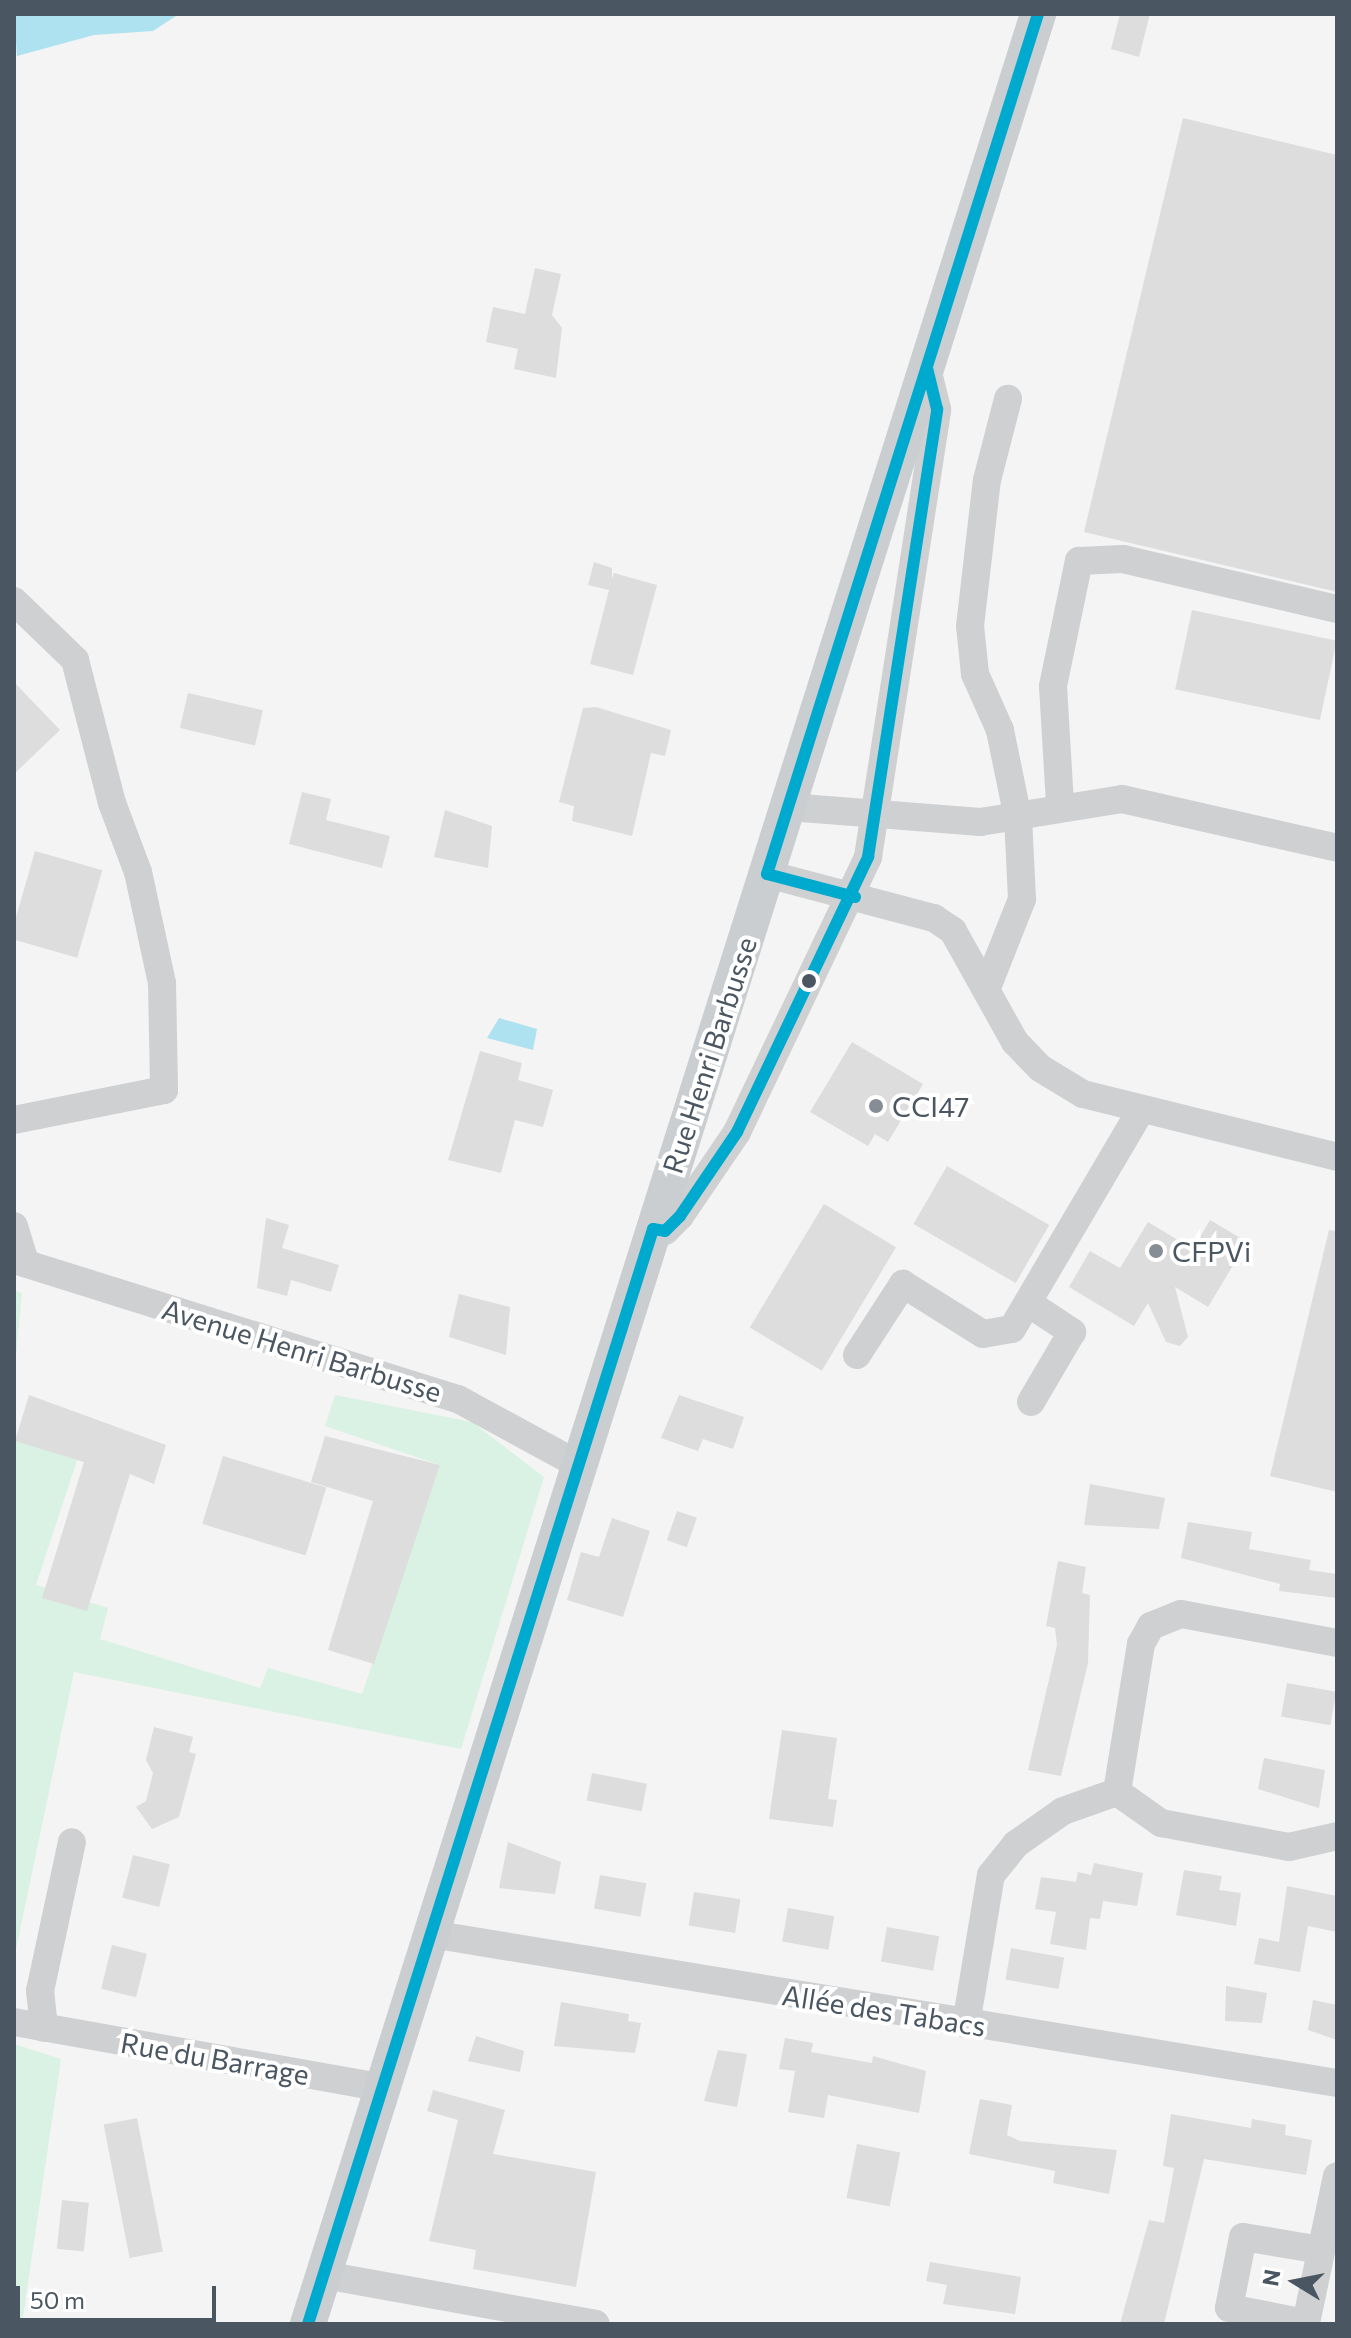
<!DOCTYPE html>
<meta charset="utf-8">
<style>
body{margin:0}
#map{position:relative;width:1351px;height:2338px;overflow:hidden;background:#f4f4f4;font-family:Commissioner,sans-serif}
div>[style]{position:absolute}
[style*='--x']{left:calc(var(--x)*1px);top:calc(var(--y)*1px);width:calc(var(--w)*1px);rotate:calc(var(--a)*1deg)}
.green>*{inset:0;background:#d9f2e3}
.water>*{inset:0;background:#aee2f0}
.building>*{inset:0;background:#ddddde;transform-origin:0 0}
.minor>*{height:28px;margin:-14px;padding:0 14px;transform-origin:14px;border-radius:14px;background:#ced0d2}
.major>*{height:36px;margin:-18px;padding:0 18px;transform-origin:18px;border-radius:18px;background:#caced1}
.bus-1>*{height:12px;margin:-6px;padding:0 6px;transform-origin:6px;border-radius:6px;background:#00a9ce}
.dots>*{width:22px;height:22px;translate:-50% -50%;box-sizing:border-box;border:4px solid #fff;border-radius:50%}
span{translate:-50% -50%;white-space:nowrap;text-align:center;line-height:1.15;-webkit-text-stroke:8px #fff;paint-order:stroke}
.street-label{font-size:28px;color:#4a5661}
.poi-label{font-size:28px;color:#4a5661}
.left{translate:0 -50%;text-align:left}
.frame{position:absolute;inset:0;border:16px solid #4a5661;pointer-events:none}
.north{position:absolute;left:1255px;top:2242px;width:80px;height:80px;-webkit-text-stroke:6px #fff;paint-order:stroke;rotate:280deg;font-size:22px;font-weight:700;line-height:32px;text-align:center;color:#4a5661}
.north::after{content:'';display:block;margin:auto;width:28px;height:36px;background:#4a5661;clip-path:polygon(50% 0,100% 100%,50% 72%,0 100%)}
.scale{position:absolute;left:16px;top:2286px;width:200px;height:36px;box-sizing:border-box;border:4px solid #4a5661;border-top:0;padding-left:10px;font-size:24px;line-height:28px;white-space:nowrap;color:#4a5661;-webkit-text-stroke:6px #fff;paint-order:stroke}
</style>
<div id="map">
<div class="green">
<div style="clip-path:polygon(14px 1290px,22px 1293px,14px 1376px)"></div>
<div style="clip-path:polygon(335px 1395px,472px 1422px,544px 1477px,461px 1749px,74px 1672px,14px 1959px,14px 1439px,77px 1460px,36px 1585px,108px 1608px,100px 1639px,260px 1688px,268px 1668px,362px 1694px,440px 1465px,325px 1426px)"></div>
<div style="clip-path:polygon(14px 2044px,61px 2059px,22px 2324px,14px 2324px)"></div>
</div>
<div class="water">
<div style="clip-path:polygon(14px 14px,179px 14px,153px 31px,94px 35px,17px 56px)"></div>
<div style="clip-path:polygon(499px 1018px,537px 1029px,533px 1050px,487px 1038px)"></div>
</div>
<div class="building">
<div style="clip-path:polygon(1120px 14px,1150px 14px,1139px 57px,1111px 49px)"></div>
<div style="clip-path:polygon(1183px 118px,1337px 155px,1337px 592px,1084px 532px)"></div>
<div style="clip-path:polygon(535px 268px,561px 274px,552px 315px,562px 328px,556px 378px,514px 369px,518px 349px,486px 342px,493px 307px,525px 314px)"></div>
<div style="clip-path:polygon(594px 562px,612px 568px,612px 579px,614px 573px,657px 585px,633px 675px,590px 664px,609px 590px,588px 585px)"></div>
<div style="left:1192px;top:610px;width:148px;height:81px;rotate:12deg"></div>
<div style="clip-path:polygon(14px 682px,60px 730px,14px 774px)"></div>
<div style="left:188px;top:693px;width:77px;height:36px;rotate:13deg"></div>
<div style="clip-path:polygon(596px 707px,671px 730px,665px 756px,651px 753px,632px 836px,572px 821px,574px 806px,559px 802px,583px 708px)"></div>
<div style="clip-path:polygon(302px 792px,331px 799px,326px 820px,390px 836px,382px 868px,289px 844px)"></div>
<div style="clip-path:polygon(445px 810px,492px 826px,488px 868px,434px 857px)"></div>
<div style="left:35px;top:851px;width:70px;height:91px;rotate:16deg"></div>
<div style="clip-path:polygon(852px 1042px,923px 1084px,888px 1142px,875px 1134px,868px 1146px,810px 1112px)"></div>
<div style="clip-path:polygon(480px 1051px,522px 1063px,518px 1080px,553px 1090px,543px 1127px,515px 1120px,501px 1173px,448px 1160px)"></div>
<div style="left:947px;top:1166px;width:118px;height:67px;rotate:30deg"></div>
<div style="left:824px;top:1204px;width:84px;height:144px;rotate:31deg"></div>
<div style="clip-path:polygon(266px 1218px,289px 1225px,282px 1248px,339px 1265px,331px 1292px,291px 1280px,287px 1296px,257px 1288px)"></div>
<div style="clip-path:polygon(1210px 1220px,1247px 1242px,1208px 1307px,1175px 1287px,1188px 1337px,1180px 1346px,1166px 1342px,1148px 1303px,1134px 1326px,1069px 1287px,1090px 1251px,1120px 1268px,1148px 1222px,1193px 1249px)"></div>
<div style="clip-path:polygon(1329px 1230px,1337px 1231px,1337px 1492px,1270px 1476px)"></div>
<div style="clip-path:polygon(459px 1294px,510px 1307px,506px 1355px,449px 1337px)"></div>
<div style="clip-path:polygon(29px 1395px,166px 1445px,154px 1484px,130px 1474px,87px 1611px,42px 1598px,84px 1462px,15px 1441px)"></div>
<div style="clip-path:polygon(679px 1395px,744px 1417px,733px 1449px,703px 1439px,698px 1451px,661px 1438px)"></div>
<div style="clip-path:polygon(325px 1436px,440px 1465px,374px 1664px,328px 1650px,373px 1501px,311px 1482px)"></div>
<div style="left:223px;top:1456px;width:108px;height:71px;rotate:17deg"></div>
<div style="clip-path:polygon(1090px 1484px,1165px 1498px,1159px 1529px,1084px 1525px)"></div>
<div style="left:677px;top:1511px;width:21px;height:31px;rotate:19deg"></div>
<div style="clip-path:polygon(612px 1518px,650px 1531px,623px 1617px,567px 1600px,581px 1552px,599px 1557px)"></div>
<div style="clip-path:polygon(1188px 1522px,1252px 1532px,1249px 1549px,1311px 1560px,1309px 1570px,1337px 1574px,1337px 1598px,1279px 1591px,1280px 1584px,1181px 1558px)"></div>
<div style="clip-path:polygon(1058px 1561px,1086px 1567px,1082px 1593px,1090px 1595px,1088px 1663px,1061px 1776px,1028px 1770px,1057px 1645px,1055px 1628px,1046px 1626px)"></div>
<div style="left:1287px;top:1683px;width:50px;height:34px;rotate:10deg"></div>
<div style="clip-path:polygon(154px 1727px,193px 1737px,189px 1752px,196px 1754px,179px 1817px,152px 1829px,136px 1807px,146px 1801px,153px 1773px,146px 1760px)"></div>
<div style="clip-path:polygon(782px 1730px,837px 1738px,828px 1799px,837px 1800px,833px 1827px,769px 1819px)"></div>
<div style="clip-path:polygon(1264px 1758px,1325px 1770px,1319px 1808px,1258px 1789px)"></div>
<div style="left:592px;top:1773px;width:56px;height:28px;rotate:11deg"></div>
<div style="clip-path:polygon(508px 1842px,561px 1862px,555px 1894px,499px 1888px)"></div>
<div style="left:133px;top:1855px;width:38px;height:44px;rotate:14deg"></div>
<div style="clip-path:polygon(1094px 1863px,1143px 1873px,1137px 1906px,1103px 1901px,1100px 1919px,1090px 1918px,1086px 1950px,1050px 1944px,1056px 1912px,1035px 1909px,1041px 1877px,1076px 1882px,1078px 1872px,1091px 1875px)"></div>
<div style="clip-path:polygon(1184px 1870px,1222px 1876px,1219px 1890px,1241px 1893px,1236px 1926px,1176px 1915px)"></div>
<div style="left:600px;top:1875px;width:47px;height:34px;rotate:10deg"></div>
<div style="clip-path:polygon(1287px 1886px,1337px 1896px,1337px 1932px,1308px 1926px,1300px 1972px,1254px 1964px,1259px 1938px,1279px 1942px)"></div>
<div style="left:694px;top:1892px;width:47px;height:34px;rotate:9deg"></div>
<div style="left:788px;top:1908px;width:47px;height:34px;rotate:10deg"></div>
<div style="left:887px;top:1927px;width:53px;height:35px;rotate:10deg"></div>
<div style="left:112px;top:1945px;width:36px;height:45px;rotate:14deg"></div>
<div style="left:1011px;top:1948px;width:54px;height:32px;rotate:10deg"></div>
<div style="clip-path:polygon(1226px 1986px,1267px 1993px,1262px 2023px,1225px 2021px)"></div>
<div style="clip-path:polygon(1313px 2000px,1337px 2005px,1337px 2040px,1308px 2030px)"></div>
<div style="clip-path:polygon(561px 2002px,629px 2014px,628px 2021px,641px 2023px,635px 2053px,554px 2046px)"></div>
<div style="clip-path:polygon(476px 2036px,524px 2051px,520px 2072px,468px 2061px)"></div>
<div style="clip-path:polygon(785px 2038px,813px 2043px,811px 2052px,872px 2063px,873px 2056px,926px 2071px,919px 2113px,828px 2095px,824px 2118px,788px 2112px,795px 2071px,779px 2069px)"></div>
<div style="clip-path:polygon(718px 2050px,747px 2054px,737px 2107px,704px 2101px)"></div>
<div style="clip-path:polygon(433px 2090px,505px 2110px,493px 2154px,596px 2172px,576px 2287px,473px 2269px,476px 2250px,429px 2241px,458px 2120px,427px 2111px)"></div>
<div style="clip-path:polygon(980px 2099px,1012px 2105px,1007px 2135px,1020px 2141px,1117px 2150px,1109px 2194px,1053px 2183px,1055px 2171px,969px 2154px)"></div>
<div style="clip-path:polygon(1171px 2114px,1251px 2128px,1252px 2119px,1286px 2125px,1285px 2135px,1312px 2140px,1306px 2175px,1204px 2159px,1164px 2324px,1120px 2324px,1149px 2220px,1164px 2223px,1174px 2168px,1163px 2166px)"></div>
<div style="left:137px;top:2118px;width:136px;height:34px;rotate:79deg"></div>
<div style="left:857px;top:2144px;width:44px;height:55px;rotate:11deg"></div>
<div style="left:62px;top:2200px;width:27px;height:49px;rotate:6deg"></div>
<div style="clip-path:polygon(930px 2262px,1021px 2277px,1015px 2314px,943px 2304px,947px 2285px,926px 2281px)"></div>
</div>
<div class="minor">
<div style="--x:14;--y:601;--w:85;--a:44"></div>
<div style="--x:75;--y:660;--w:148;--a:75.5"></div>
<div style="--x:112;--y:803;--w:74;--a:69.4"></div>
<div style="--x:138;--y:872;--w:114;--a:77.8"></div>
<div style="--x:162;--y:983;--w:107;--a:88.9"></div>
<div style="--x:164;--y:1090;--w:153;--a:168.7"></div>
<div style="--x:1060;--y:804;--w:118;--a:-93.4"></div>
<div style="--x:1053;--y:686;--w:128;--a:-78.3"></div>
<div style="--x:1079;--y:561;--w:44;--a:-2.6"></div>
<div style="--x:1123;--y:559;--w:220;--a:13.2"></div>
<div style="--x:789;--y:807;--w:192;--a:4.5"></div>
<div style="--x:980;--y:822;--w:144;--a:-9.2"></div>
<div style="--x:1122;--y:799;--w:221;--a:12.8"></div>
<div style="--x:767;--y:874;--w:173;--a:14.8"></div>
<div style="--x:934;--y:918;--w:23;--a:34"></div>
<div style="--x:953;--y:931;--w:127;--a:60.8"></div>
<div style="--x:1015;--y:1042;--w:36;--a:46"></div>
<div style="--x:1040;--y:1068;--w:50;--a:31.2"></div>
<div style="--x:1083;--y:1094;--w:262;--a:13.9"></div>
<div style="--x:986;--y:990;--w:98;--a:-68.4"></div>
<div style="--x:1022;--y:899;--w:81;--a:-92.8"></div>
<div style="--x:1018;--y:818;--w:90;--a:-101.6"></div>
<div style="--x:1000;--y:730;--w:61;--a:-114.1"></div>
<div style="--x:975;--y:674;--w:48;--a:-95.9"></div>
<div style="--x:970;--y:626;--w:147;--a:-83.4"></div>
<div style="--x:987;--y:480;--w:84;--a:-75.5"></div>
<div style="--x:14;--y:1226;--w:39;--a:73"></div>
<div style="--x:653;--y:1229;--w:12;--a:9"></div>
<div style="--x:665;--y:1231;--w:21;--a:-45"></div>
<div style="--x:680;--y:1216;--w:102;--a:-55.8"></div>
<div style="--x:737;--y:1132;--w:305;--a:-64.5"></div>
<div style="--x:868;--y:857;--w:453;--a:-81.2"></div>
<div style="--x:937;--y:409;--w:42;--a:-103.7"></div>
<div style="--x:14;--y:1260;--w:465;--a:17.4"></div>
<div style="--x:458;--y:1399;--w:138;--a:28.6"></div>
<div style="--x:1028;--y:1303;--w:53;--a:33.4"></div>
<div style="--x:1072;--y:1332;--w:81;--a:120.4"></div>
<div style="--x:857;--y:1355;--w:85;--a:-57.1"></div>
<div style="--x:903;--y:1284;--w:94;--a:32"></div>
<div style="--x:983;--y:1334;--w:29;--a:-10"></div>
<div style="--x:1012;--y:1329;--w:254;--a:-59.5"></div>
<div style="--x:1117;--y:1792;--w:150;--a:-80.8"></div>
<div style="--x:1141;--y:1644;--w:21;--a:-61"></div>
<div style="--x:1151;--y:1626;--w:32;--a:-22"></div>
<div style="--x:1181;--y:1614;--w:159;--a:10.5"></div>
<div style="--x:1117;--y:1792;--w:54;--a:35.2"></div>
<div style="--x:1161;--y:1823;--w:130;--a:10.6"></div>
<div style="--x:1289;--y:1847;--w:49;--a:-12.9"></div>
<div style="--x:431;--y:1934;--w:918;--a:9.34"></div>
<div style="--x:14;--y:2022;--w:377;--a:10.1"></div>
<div style="--x:966;--y:2024;--w:151;--a:-80.5"></div>
<div style="--x:991;--y:1875;--w:40;--a:-51"></div>
<div style="--x:1016;--y:1844;--w:57;--a:-35.1"></div>
<div style="--x:1063;--y:1811;--w:57;--a:-19.4"></div>
<div style="--x:44;--y:2028;--w:37;--a:-96"></div>
<div style="--x:40;--y:1991;--w:152;--a:-77.9"></div>
<div style="--x:1321;--y:2250;--w:79;--a:-170.5"></div>
<div style="--x:1243;--y:2237;--w:72;--a:101.2"></div>
<div style="--x:1229;--y:2308;--w:78;--a:11"></div>
<div style="--x:1306;--y:2323;--w:150;--a:-78.1"></div>
<div style="--x:324;--y:2275;--w:276;--a:10.2"></div>
</div>
<div class="major">
<div style="--x:308;--y:2324;--w:2423;--a:-72.46"></div>
</div>
<div class="bus-1">
<div style="--x:855;--y:897;--w:91;--a:-165.4"></div>
<div style="--x:767;--y:874;--w:902;--a:-72.51"></div>
<div style="--x:308;--y:2324;--w:1148;--a:-72.51"></div>
<div style="--x:653;--y:1229;--w:12;--a:9"></div>
<div style="--x:665;--y:1231;--w:21;--a:-45"></div>
<div style="--x:680;--y:1216;--w:102;--a:-55.8"></div>
<div style="--x:737;--y:1132;--w:305;--a:-64.5"></div>
<div style="--x:868;--y:857;--w:453;--a:-81.2"></div>
<div style="--x:937;--y:409;--w:42;--a:-103.7"></div>
</div>
<div class="dots">
<div style="left:809px;top:981px;background:#4a5661"></div>
<div style="left:876px;top:1106px;background:#868d94"></div>
<div style="left:1156px;top:1251px;background:#868d94"></div>
</div>
<div class="street-label">
<span style="left:709px;top:1055px;rotate:-72deg">Rue Henri Barbusse</span>
<span style="left:302px;top:1350px;rotate:17deg">Avenue Henri Barbusse</span>
<span style="left:884px;top:2010px;rotate:9deg">Allée des Tabacs</span>
<span style="left:215px;top:2058px;rotate:10deg">Rue du Barrage</span>
</div>
<div class="poi-label">
<span class="left" style="left:892px;top:1106px">CCI47</span>
<span class="left" style="left:1172px;top:1251px">CFPVi</span>
</div>
<div class="frame"></div>
<div class="north">N</div>
<div class="scale">50 m</div>
</div>
